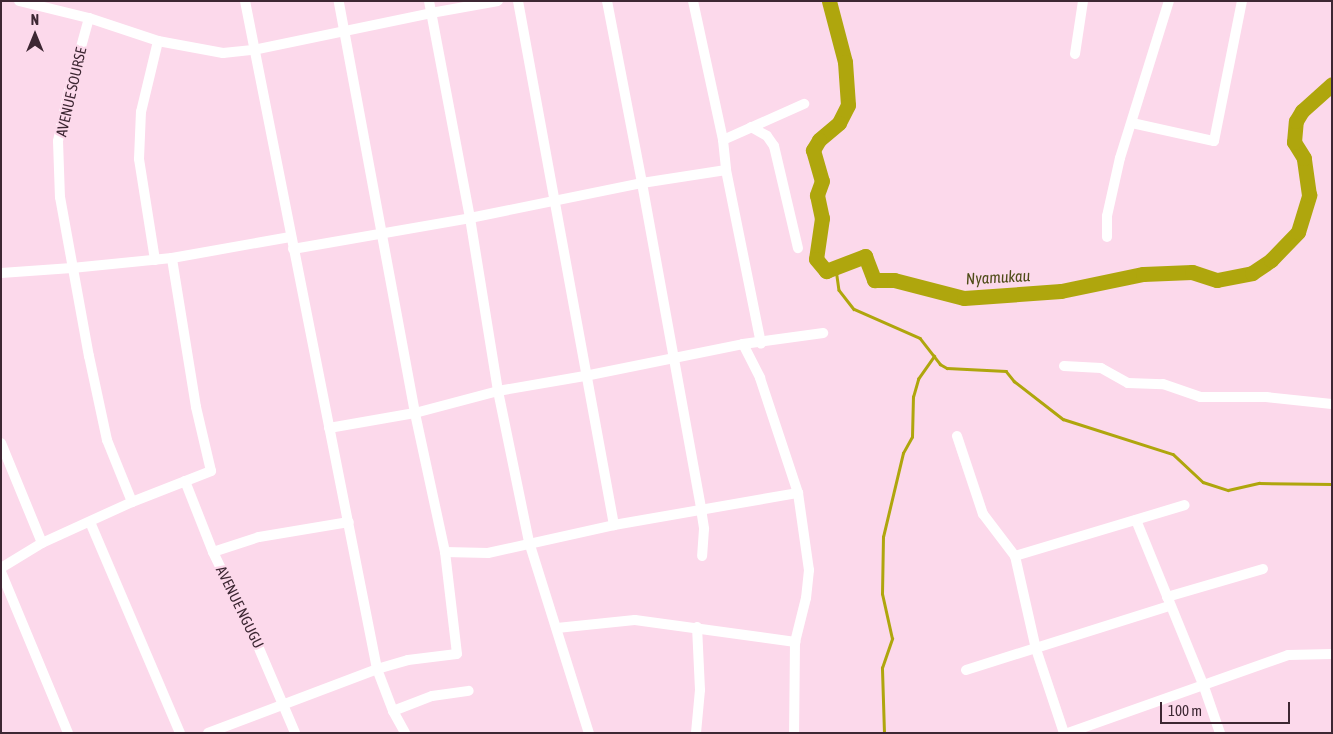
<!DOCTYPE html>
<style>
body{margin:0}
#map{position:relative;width:1333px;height:734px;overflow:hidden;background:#fcd9eb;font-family:"Asap Condensed",sans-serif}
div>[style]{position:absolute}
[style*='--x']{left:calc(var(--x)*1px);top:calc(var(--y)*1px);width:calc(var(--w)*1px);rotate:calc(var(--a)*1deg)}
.stream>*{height:2.5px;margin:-1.25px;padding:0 1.25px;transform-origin:1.25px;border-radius:1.25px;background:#afa60d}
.river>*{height:15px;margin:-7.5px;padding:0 7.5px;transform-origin:7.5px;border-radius:7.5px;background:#afa60d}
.minor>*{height:10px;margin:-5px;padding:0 5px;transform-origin:5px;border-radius:5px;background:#fff}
span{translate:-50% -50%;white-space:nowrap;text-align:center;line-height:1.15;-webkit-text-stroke:4.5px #fcd9eb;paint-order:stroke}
.street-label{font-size:15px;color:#3d2733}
.water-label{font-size:16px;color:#4e4b17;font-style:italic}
.frame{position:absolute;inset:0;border:2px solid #3d2733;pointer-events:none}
.north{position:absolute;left:10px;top:10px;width:50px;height:50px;-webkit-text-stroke:4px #fcd9eb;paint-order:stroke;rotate:0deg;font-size:14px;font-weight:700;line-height:20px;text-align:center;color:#3d2733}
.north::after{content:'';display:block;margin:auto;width:18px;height:22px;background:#3d2733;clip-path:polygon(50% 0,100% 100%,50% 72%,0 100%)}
.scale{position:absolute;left:1160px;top:702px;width:130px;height:22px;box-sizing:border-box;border:2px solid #3d2733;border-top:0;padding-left:6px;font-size:15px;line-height:18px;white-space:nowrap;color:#3d2733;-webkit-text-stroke:4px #fcd9eb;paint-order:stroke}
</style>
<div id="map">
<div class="stream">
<div style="--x:836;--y:269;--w:21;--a:82"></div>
<div style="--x:839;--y:290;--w:24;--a:52"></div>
<div style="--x:854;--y:309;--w:72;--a:23.7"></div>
<div style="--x:920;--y:338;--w:33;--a:52"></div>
<div style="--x:940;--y:364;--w:8;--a:30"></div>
<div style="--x:947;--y:368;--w:59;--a:2.9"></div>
<div style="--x:1006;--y:371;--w:13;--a:51"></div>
<div style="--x:1014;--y:381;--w:62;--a:37.8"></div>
<div style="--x:1063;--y:419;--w:115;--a:17.7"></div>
<div style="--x:1173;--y:454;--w:41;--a:43"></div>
<div style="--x:1203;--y:482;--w:26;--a:18"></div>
<div style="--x:1228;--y:490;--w:32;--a:-13"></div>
<div style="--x:1259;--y:483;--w:73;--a:0.8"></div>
<div style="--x:884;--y:733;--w:65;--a:-91.8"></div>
<div style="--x:882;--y:668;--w:31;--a:-71"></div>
<div style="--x:892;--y:639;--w:46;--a:-102.5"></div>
<div style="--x:882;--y:594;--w:57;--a:-89"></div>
<div style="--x:883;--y:537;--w:86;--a:-76.6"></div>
<div style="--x:903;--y:453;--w:18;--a:-61"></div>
<div style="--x:912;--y:437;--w:40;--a:-88.6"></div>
<div style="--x:913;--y:397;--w:19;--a:-74"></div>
<div style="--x:918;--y:379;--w:28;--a:-55"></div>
</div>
<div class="river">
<div style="--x:829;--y:1;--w:63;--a:75.3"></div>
<div style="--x:845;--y:62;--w:43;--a:86"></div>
<div style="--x:848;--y:105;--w:20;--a:117"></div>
<div style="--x:839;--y:123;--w:26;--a:140"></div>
<div style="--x:819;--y:140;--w:12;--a:121"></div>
<div style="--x:813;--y:150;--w:32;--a:74"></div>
<div style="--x:822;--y:181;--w:15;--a:110"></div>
<div style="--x:817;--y:195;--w:24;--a:78"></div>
<div style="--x:822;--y:218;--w:41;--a:98.3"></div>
<div style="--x:816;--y:259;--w:16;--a:50"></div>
<div style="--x:826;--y:271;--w:42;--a:-21"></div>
<div style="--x:865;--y:256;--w:26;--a:69"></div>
<div style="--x:874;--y:280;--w:20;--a:0"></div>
<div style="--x:894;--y:280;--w:72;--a:14.4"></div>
<div style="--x:964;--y:298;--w:97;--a:-4.1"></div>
<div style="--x:1061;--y:291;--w:84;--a:-11.7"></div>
<div style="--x:1143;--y:274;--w:49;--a:-2.3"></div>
<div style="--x:1192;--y:272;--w:26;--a:18"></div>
<div style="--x:1217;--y:280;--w:36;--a:-11"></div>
<div style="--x:1252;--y:273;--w:23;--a:-34"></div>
<div style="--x:1271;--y:260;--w:39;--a:-46"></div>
<div style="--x:1298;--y:232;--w:39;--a:-73"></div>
<div style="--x:1309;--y:195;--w:37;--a:-98"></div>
<div style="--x:1304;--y:158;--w:19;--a:-122"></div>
<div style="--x:1294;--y:142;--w:21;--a:-85"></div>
<div style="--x:1296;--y:121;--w:12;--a:-59"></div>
<div style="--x:1302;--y:111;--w:40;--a:-42"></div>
</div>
<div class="minor">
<div style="--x:19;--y:1;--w:72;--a:13.7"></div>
<div style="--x:89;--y:18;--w:73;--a:18.4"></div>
<div style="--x:158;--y:41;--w:66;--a:10.5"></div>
<div style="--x:223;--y:53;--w:30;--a:-6"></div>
<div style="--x:253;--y:50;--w:182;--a:-11.7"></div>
<div style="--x:431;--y:13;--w:68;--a:-10.2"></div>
<div style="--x:245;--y:1;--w:681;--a:78.82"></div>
<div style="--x:377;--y:669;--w:45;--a:69.1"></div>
<div style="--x:393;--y:711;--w:25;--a:61"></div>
<div style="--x:429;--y:1;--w:221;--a:79.3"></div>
<div style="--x:470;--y:218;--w:175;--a:80.8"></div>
<div style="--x:498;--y:391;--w:154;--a:78.4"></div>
<div style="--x:529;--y:542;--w:200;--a:72.6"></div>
<div style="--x:518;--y:1;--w:533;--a:79.62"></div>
<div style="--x:607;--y:1;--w:185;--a:79.1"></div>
<div style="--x:642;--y:183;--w:331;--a:79.7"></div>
<div style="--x:701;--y:509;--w:20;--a:81"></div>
<div style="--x:704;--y:529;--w:27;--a:94"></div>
<div style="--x:693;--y:1;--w:142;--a:77.8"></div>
<div style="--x:723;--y:140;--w:30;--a:84"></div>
<div style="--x:726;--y:170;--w:177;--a:78.6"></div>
<div style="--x:89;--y:18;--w:79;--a:105.4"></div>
<div style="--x:68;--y:94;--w:48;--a:102"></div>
<div style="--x:58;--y:141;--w:56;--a:88"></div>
<div style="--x:60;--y:197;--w:162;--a:79.7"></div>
<div style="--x:89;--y:356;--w:86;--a:77.9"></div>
<div style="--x:107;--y:440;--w:67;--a:68"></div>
<div style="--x:1075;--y:54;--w:54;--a:-81.4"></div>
<div style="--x:1132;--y:123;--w:84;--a:12.4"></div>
<div style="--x:1214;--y:141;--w:143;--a:-78.7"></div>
<div style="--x:751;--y:127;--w:18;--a:29"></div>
<div style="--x:767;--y:136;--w:12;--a:55"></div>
<div style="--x:774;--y:146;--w:105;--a:76.8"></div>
<div style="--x:723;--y:140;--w:89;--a:-24"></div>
<div style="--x:1107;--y:237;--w:21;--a:-90"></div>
<div style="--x:1107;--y:216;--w:59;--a:-77.4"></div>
<div style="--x:1120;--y:158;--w:164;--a:-72.7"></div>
<div style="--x:293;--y:249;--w:180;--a:-9.9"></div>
<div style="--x:470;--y:218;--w:176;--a:-11.5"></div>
<div style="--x:642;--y:183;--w:85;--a:-8.8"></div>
<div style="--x:155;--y:260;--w:102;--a:-99"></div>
<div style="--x:139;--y:159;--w:47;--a:-87.6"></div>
<div style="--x:141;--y:112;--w:73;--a:-76.5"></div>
<div style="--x:1;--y:273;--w:71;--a:-4"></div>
<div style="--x:72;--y:268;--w:100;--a:-5.7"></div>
<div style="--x:172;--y:258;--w:120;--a:-10.1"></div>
<div style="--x:743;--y:344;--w:38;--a:63"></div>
<div style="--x:760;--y:378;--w:121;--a:71.7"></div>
<div style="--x:798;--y:493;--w:78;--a:81.9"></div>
<div style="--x:809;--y:570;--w:28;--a:96"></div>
<div style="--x:806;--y:598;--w:45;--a:104"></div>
<div style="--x:795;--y:642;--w:91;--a:90.6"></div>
<div style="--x:1064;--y:366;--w:37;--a:3"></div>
<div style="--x:1101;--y:368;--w:31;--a:29"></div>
<div style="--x:1128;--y:383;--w:35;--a:2"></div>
<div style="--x:1163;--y:384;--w:39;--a:19"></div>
<div style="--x:1200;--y:397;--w:66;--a:0"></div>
<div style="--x:1266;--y:397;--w:66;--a:6.1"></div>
<div style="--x:329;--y:428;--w:87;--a:-9.9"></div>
<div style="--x:415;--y:413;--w:86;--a:-14.8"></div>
<div style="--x:498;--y:391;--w:88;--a:-9.8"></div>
<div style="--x:585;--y:376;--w:161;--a:-11.4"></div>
<div style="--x:743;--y:344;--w:81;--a:-7.8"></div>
<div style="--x:957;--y:436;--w:82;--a:71.6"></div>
<div style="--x:983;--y:514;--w:53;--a:52.7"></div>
<div style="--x:1015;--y:556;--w:95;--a:77.3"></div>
<div style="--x:1036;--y:649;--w:89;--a:71.6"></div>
<div style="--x:1;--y:443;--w:108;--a:67.7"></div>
<div style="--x:185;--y:481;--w:76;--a:68.5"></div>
<div style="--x:213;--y:552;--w:97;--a:64.2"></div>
<div style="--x:255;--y:639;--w:102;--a:66.9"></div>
<div style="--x:1136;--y:520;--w:177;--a:67.8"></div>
<div style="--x:1203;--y:684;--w:52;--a:70.9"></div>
<div style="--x:90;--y:522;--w:229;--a:66.9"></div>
<div style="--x:213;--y:552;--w:48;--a:-18.1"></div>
<div style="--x:259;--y:537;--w:91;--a:-9.5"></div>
<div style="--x:445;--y:552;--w:43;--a:1.3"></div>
<div style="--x:488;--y:553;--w:129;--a:-12.5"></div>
<div style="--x:614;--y:525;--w:187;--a:-9.9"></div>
<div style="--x:1015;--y:556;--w:177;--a:-16.7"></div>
<div style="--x:1;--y:568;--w:48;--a:-31.4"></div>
<div style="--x:42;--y:543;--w:99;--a:-24.5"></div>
<div style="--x:132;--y:502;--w:85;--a:-21.4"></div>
<div style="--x:211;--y:471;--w:66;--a:-103.2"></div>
<div style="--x:196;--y:407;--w:151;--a:-99.2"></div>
<div style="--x:1;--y:572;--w:174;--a:67.4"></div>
<div style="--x:1167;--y:597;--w:100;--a:-16.3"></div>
<div style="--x:557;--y:628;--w:78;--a:-5.9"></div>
<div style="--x:635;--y:620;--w:162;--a:7.8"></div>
<div style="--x:966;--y:670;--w:213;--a:-17.5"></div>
<div style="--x:393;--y:711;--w:42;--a:-21"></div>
<div style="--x:432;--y:696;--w:37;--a:-8"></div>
<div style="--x:208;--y:733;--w:181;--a:-20.7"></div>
<div style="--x:377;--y:669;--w:32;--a:-16"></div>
<div style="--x:408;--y:660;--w:49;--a:-7"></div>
<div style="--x:457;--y:654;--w:103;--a:-96.7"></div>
<div style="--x:445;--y:552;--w:142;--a:-102.2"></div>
<div style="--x:415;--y:413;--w:419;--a:-100.5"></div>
<div style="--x:696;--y:733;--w:43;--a:-84.7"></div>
<div style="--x:700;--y:690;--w:63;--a:-92.7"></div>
<div style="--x:1068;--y:733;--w:233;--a:-19.5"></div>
<div style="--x:1288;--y:655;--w:44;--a:-1.3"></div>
</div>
<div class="street-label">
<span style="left:71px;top:92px;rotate:-77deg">AVENUE SOURSE</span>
<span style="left:240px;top:607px;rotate:64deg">AVENUE NGUGU</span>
</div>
<div class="water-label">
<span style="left:998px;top:277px;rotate:-3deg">Nyamukau</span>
</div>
<div class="frame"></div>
<div class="north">N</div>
<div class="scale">100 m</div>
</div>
